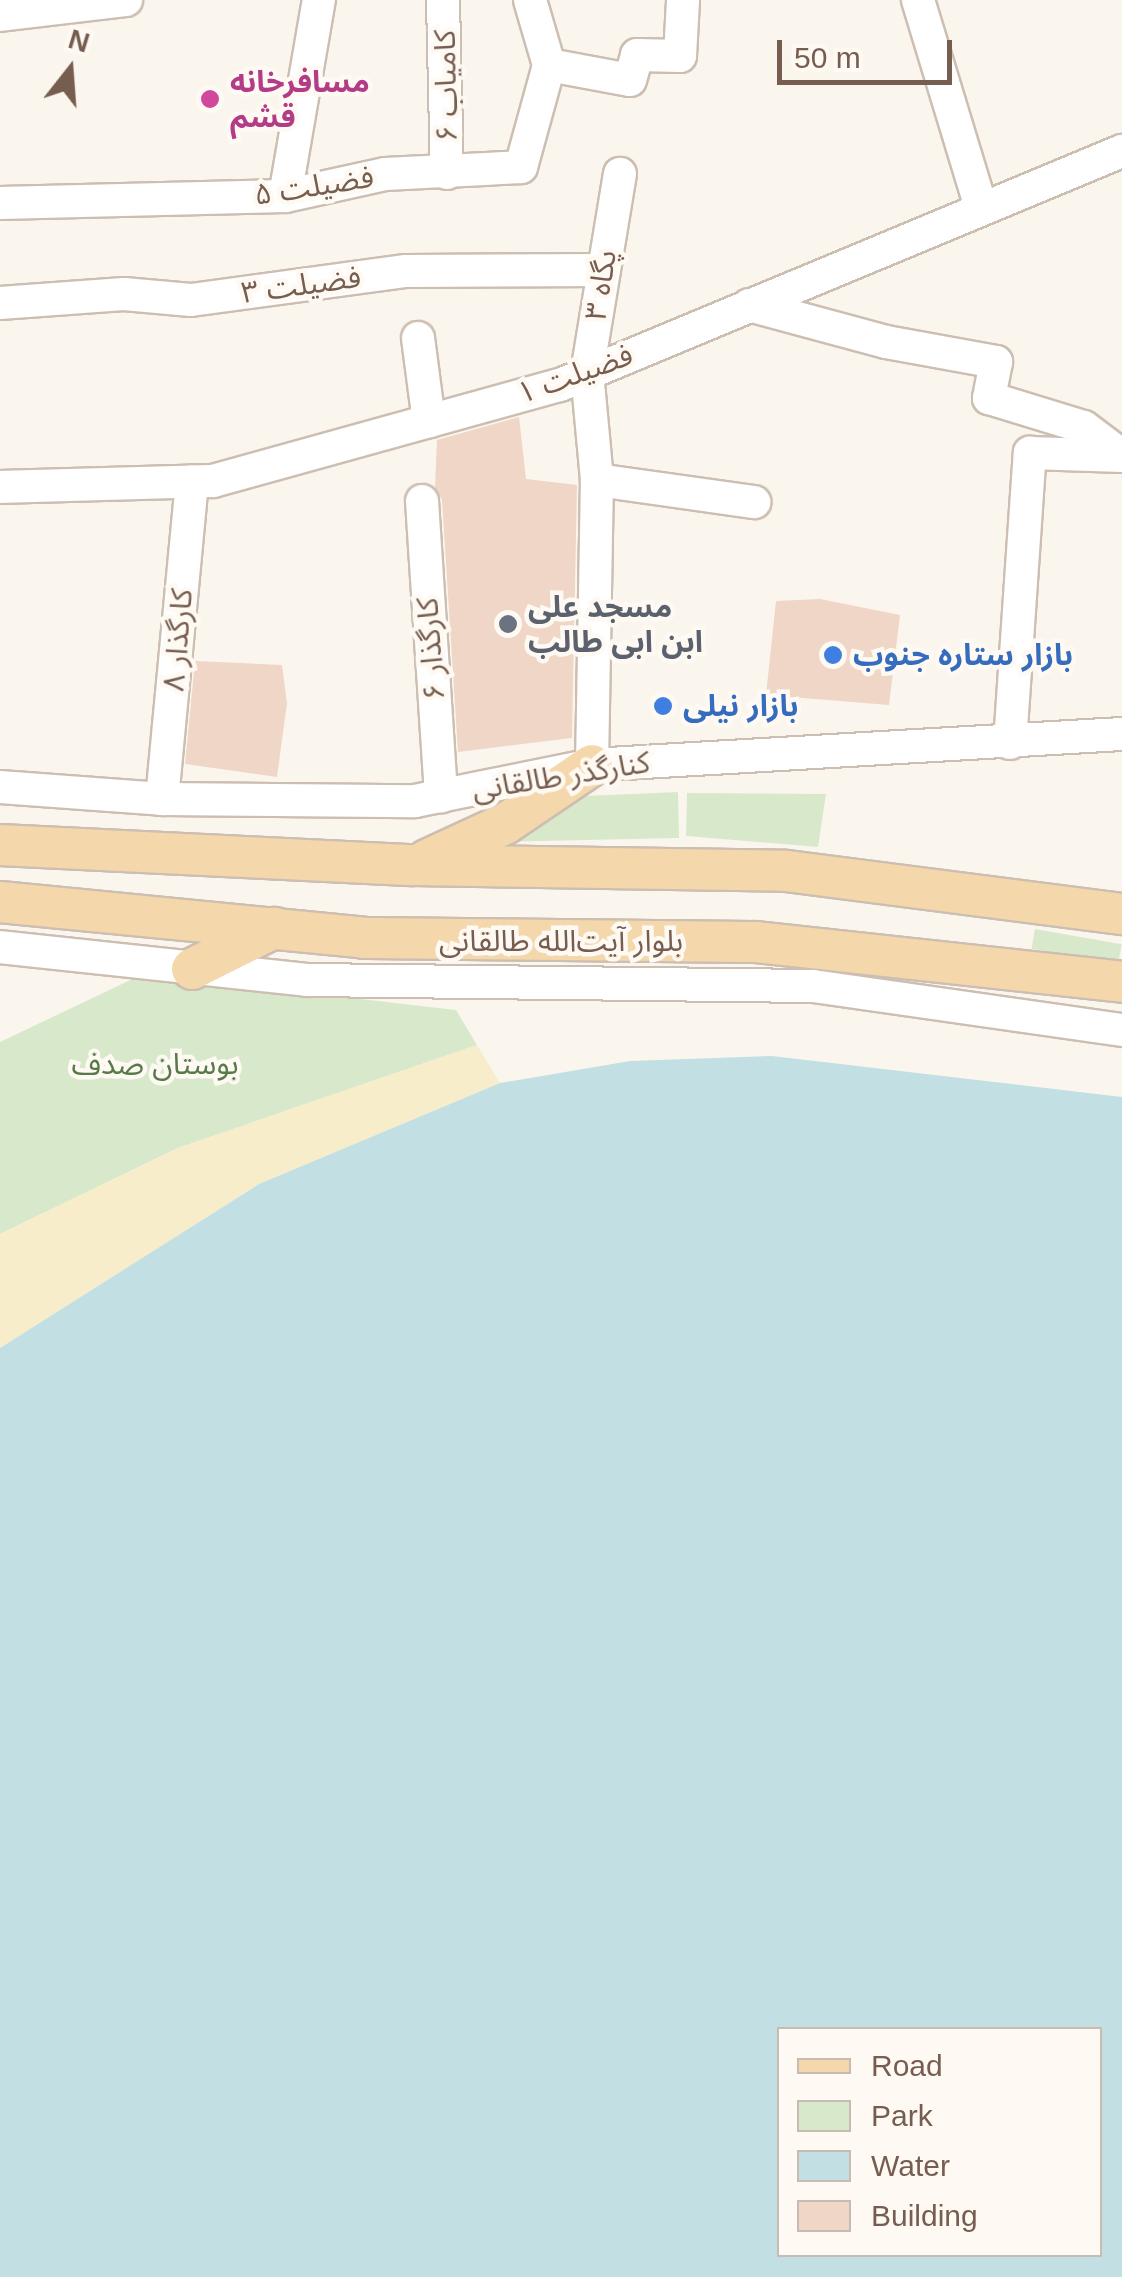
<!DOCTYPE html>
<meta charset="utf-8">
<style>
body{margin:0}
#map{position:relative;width:1122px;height:2277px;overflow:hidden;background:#fbf6ed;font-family:Arial,"Noto Sans Arabic",sans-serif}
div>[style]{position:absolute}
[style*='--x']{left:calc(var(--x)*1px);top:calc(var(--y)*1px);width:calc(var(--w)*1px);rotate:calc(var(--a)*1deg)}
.green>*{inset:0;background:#d8e9cb;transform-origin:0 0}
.sand>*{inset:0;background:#f8edcb}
.water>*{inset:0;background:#c2e0e4}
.building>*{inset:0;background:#efd6c6}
.roads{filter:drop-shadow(2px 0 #cdbeb2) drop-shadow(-2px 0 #cdbeb2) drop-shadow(0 2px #cdbeb2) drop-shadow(0 -2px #cdbeb2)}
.minor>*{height:32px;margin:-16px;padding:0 16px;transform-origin:16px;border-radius:16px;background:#fff}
.major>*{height:40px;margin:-20px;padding:0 20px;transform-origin:20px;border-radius:20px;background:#f4d8ac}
.dots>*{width:28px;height:28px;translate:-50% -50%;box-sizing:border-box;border:5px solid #fefaf3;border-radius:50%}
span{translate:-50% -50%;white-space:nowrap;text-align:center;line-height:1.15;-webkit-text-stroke:9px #fefaf3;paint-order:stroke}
.hotel-label{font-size:30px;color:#b23c85;font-weight:700}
.left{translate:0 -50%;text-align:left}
.street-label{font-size:30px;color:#765d50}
.worship-label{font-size:30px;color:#5b616d;font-weight:700}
.shop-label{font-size:30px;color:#366cbe;font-weight:700}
.park-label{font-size:30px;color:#587a49}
.legend{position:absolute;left:777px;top:2027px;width:325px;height:230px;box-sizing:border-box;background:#fefaf3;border:2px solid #c8bbb2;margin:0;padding:12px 18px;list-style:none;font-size:30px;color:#765d50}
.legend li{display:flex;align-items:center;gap:20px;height:50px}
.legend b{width:50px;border:2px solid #c8bbb2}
.north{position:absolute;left:20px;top:20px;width:100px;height:100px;-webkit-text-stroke:8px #fefaf3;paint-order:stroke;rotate:17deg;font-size:28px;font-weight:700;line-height:40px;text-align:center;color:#765d50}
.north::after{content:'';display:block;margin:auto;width:35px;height:45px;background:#765d50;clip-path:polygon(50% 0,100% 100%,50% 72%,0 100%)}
.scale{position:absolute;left:777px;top:40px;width:175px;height:45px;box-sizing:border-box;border:5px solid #765d50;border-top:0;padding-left:12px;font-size:30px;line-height:35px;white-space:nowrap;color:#765d50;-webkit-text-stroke:8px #fefaf3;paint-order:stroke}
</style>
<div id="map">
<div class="green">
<div style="clip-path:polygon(678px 792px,679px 838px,502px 842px,584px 796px)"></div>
<div style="clip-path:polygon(687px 793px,826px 794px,818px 847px,686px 836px)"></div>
<div style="left:1035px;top:929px;width:88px;height:20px;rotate:10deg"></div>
<div style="clip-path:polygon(143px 974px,456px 1010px,477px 1045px,178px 1148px,0 1234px,0 1042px)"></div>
</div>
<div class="sand">
<div style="clip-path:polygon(477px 1045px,500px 1083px,259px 1184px,0 1348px,0 1234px,178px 1148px)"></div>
</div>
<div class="water">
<div style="clip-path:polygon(evenodd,772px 1056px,1122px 1097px,1122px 2277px,0 2277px,0 1348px,259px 1184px,500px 1083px,630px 1061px,772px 1056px,780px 2030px,1100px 2030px,1100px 2254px,780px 2254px,780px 2030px)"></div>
</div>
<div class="building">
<div style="clip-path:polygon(519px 417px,526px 479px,577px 485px,572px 738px,458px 752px,442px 500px,435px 487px,437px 440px)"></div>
<div style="clip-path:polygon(820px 599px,900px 615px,889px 705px,766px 695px,776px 601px)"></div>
<div style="clip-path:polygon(195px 661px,282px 665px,287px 703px,277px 777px,185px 764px)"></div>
</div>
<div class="roads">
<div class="minor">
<div style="--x:443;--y:0;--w:173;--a:88.7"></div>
<div style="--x:530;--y:0;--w:68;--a:73.7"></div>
<div style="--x:918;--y:0;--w:216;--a:73.1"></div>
<div style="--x:0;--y:15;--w:127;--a:-6.8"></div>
<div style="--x:549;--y:65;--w:82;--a:10.5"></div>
<div style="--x:630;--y:80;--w:26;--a:-74"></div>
<div style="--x:637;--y:55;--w:43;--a:1.3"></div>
<div style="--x:680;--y:56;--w:56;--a:-86.9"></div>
<div style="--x:285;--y:196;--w:199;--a:-80.2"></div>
<div style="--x:0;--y:203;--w:285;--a:-1.4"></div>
<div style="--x:285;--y:196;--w:102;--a:-12.4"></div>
<div style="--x:385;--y:174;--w:136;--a:-2.9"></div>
<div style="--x:521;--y:167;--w:106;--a:-74.6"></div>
<div style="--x:0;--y:303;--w:124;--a:-4.2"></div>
<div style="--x:124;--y:294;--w:67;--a:5.1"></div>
<div style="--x:191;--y:300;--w:217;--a:-7.7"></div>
<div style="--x:406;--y:271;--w:197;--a:-0.3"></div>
<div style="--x:749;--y:305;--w:142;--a:15.1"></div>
<div style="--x:886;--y:342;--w:112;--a:10.3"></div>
<div style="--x:996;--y:362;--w:37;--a:101"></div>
<div style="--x:989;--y:398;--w:99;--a:17"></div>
<div style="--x:1084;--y:427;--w:46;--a:37.1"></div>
<div style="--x:418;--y:338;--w:84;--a:82.5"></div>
<div style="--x:597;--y:480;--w:159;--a:8"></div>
<div style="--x:0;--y:487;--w:213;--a:-1.6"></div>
<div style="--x:213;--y:481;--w:360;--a:-15.5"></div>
<div style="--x:560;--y:385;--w:609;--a:-22.61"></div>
<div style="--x:422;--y:501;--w:296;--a:86.3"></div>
<div style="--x:1010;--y:743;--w:291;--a:-86.1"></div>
<div style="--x:1030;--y:453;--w:92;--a:1.9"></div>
<div style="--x:592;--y:765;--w:285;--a:-89"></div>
<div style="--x:597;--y:480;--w:107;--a:-95.3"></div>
<div style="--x:587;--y:373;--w:202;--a:-80.6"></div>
<div style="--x:0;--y:787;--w:162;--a:4.2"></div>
<div style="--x:162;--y:799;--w:253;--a:0.5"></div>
<div style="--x:415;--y:801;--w:181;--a:-11.5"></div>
<div style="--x:592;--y:765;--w:531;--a:-3.35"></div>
<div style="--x:162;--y:799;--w:319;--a:-84.6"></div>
<div style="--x:0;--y:947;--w:309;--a:6.1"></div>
<div style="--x:307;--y:980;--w:506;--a:0.68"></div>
<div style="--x:813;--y:986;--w:312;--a:8.1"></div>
</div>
<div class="major">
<div style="--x:0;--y:845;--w:413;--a:2.8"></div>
<div style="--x:413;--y:865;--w:373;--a:0.9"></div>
<div style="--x:786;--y:871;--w:339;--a:7.3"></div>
<div style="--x:427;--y:860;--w:86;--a:-24.8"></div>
<div style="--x:505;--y:824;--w:105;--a:-34.1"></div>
<div style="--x:0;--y:902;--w:366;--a:5.6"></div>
<div style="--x:364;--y:938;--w:392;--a:0.6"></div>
<div style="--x:756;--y:942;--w:368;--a:6.2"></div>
<div style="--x:192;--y:969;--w:92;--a:-26.6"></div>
</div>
</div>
<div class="dots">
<div style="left:210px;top:99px;background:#d1479c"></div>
<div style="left:508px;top:624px;background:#6b7280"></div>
<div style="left:833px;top:655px;background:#3f7fe0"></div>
<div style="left:663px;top:706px;background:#3f7fe0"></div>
</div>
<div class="hotel-label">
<span class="left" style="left:230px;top:99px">مسافرخانه<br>قشم</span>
</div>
<div class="street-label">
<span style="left:446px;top:86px;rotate:-91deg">کامیاب ۶</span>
<span style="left:314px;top:186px;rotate:-9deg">فضیلت ۵</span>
<span style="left:301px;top:285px;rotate:-8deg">فضیلت ۳</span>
<span style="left:601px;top:285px;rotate:-81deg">پگاه ۳</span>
<span style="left:575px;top:374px;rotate:-20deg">فضیلت ۱</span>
<span style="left:178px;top:640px;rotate:-85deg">کارگذار ۸</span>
<span style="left:431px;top:649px;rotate:-94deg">کارگذار ۶</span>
<span style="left:561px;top:776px;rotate:-9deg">کنارگذر طالقانی</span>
<span style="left:561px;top:941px">بلوار آیت‌الله طالقانی</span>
</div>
<div class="worship-label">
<span class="left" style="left:528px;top:624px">مسجد علی<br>ابن ابی طالب</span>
</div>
<div class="shop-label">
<span class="left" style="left:853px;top:655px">بازار ستاره جنوب</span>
<span class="left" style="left:683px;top:706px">بازار نیلی</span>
</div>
<div class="park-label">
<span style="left:155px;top:1064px">بوستان صدف</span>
</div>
<ul class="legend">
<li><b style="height:12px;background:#f4d8ac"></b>Road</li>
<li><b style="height:28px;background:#d8e9cb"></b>Park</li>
<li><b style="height:28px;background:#c2e0e4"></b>Water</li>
<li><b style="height:28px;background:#efd6c6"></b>Building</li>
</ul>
<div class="north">N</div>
<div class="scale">50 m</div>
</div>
